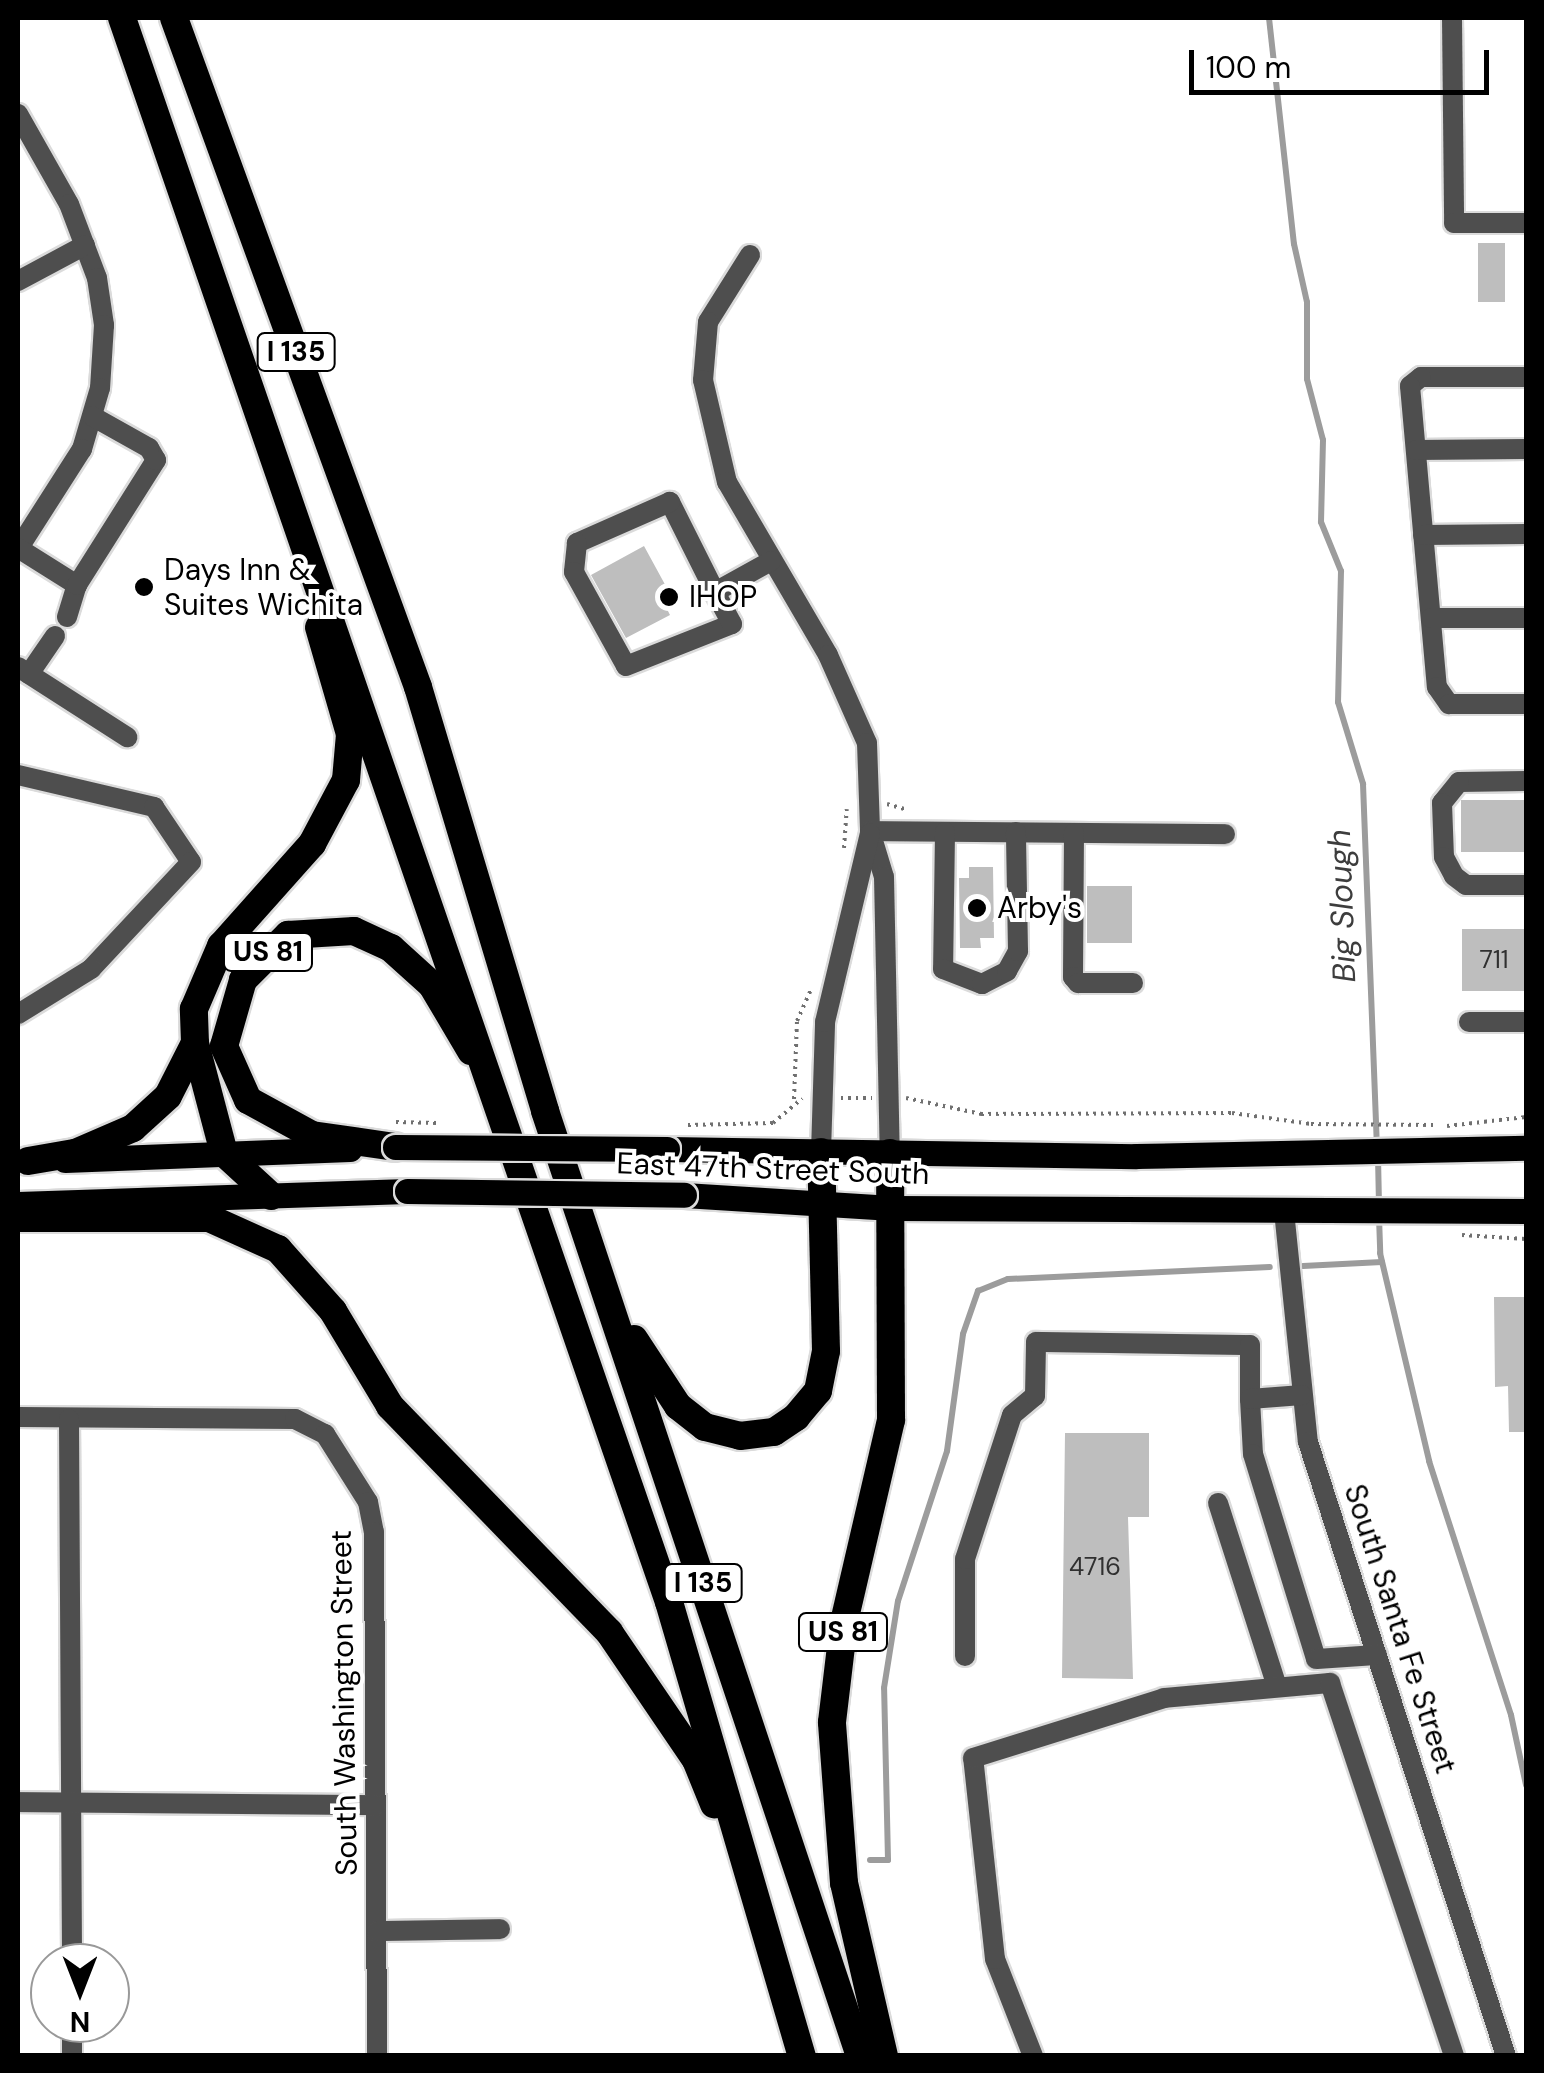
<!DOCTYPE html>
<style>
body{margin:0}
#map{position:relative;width:1544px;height:2073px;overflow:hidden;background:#fff;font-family:"DM Sans",sans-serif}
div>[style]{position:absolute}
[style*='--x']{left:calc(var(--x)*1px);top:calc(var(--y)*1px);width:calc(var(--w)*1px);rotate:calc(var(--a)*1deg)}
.stream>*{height:6px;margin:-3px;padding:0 3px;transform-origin:3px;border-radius:3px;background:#9c9c9c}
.building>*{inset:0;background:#bebebe;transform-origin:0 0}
.path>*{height:4px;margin-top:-2px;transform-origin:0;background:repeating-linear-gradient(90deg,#707070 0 2.5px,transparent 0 7.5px)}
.roads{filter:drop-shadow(2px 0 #dbdbdb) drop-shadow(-2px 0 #dbdbdb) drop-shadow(0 2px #dbdbdb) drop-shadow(0 -2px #dbdbdb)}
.minor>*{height:20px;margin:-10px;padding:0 10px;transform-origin:10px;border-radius:10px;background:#4e4e4e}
.major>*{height:25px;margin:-12.5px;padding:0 12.5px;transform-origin:12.5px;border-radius:12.5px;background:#000}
.highway>*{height:28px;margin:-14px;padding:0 14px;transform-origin:14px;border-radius:14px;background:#000}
.path-bridge>*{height:4px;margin-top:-2px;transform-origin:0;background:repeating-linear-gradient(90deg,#707070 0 2.5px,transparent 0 7.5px)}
.bridges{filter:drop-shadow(2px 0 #dbdbdb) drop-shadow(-2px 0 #dbdbdb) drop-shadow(0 2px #dbdbdb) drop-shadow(0 -2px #dbdbdb)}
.major-bridge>*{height:25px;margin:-12.5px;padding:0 12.5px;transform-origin:12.5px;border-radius:12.5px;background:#000}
.dots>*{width:28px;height:28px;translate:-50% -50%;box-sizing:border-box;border:5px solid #fff;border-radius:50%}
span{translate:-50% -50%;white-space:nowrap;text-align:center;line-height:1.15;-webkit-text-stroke:8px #fff;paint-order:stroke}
.number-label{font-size:25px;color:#303030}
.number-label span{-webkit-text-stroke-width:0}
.shield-label span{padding:2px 8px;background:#fff;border:2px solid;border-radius:8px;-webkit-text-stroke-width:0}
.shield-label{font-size:28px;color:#000;font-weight:700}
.poi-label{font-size:30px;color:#000}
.left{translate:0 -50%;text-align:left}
.street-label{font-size:30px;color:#000}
.water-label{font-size:32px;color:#3d3d3d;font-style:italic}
.frame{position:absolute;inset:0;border:20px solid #000;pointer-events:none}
.north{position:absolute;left:30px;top:1943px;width:100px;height:100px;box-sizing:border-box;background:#fff;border:2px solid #999;border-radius:50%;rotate:180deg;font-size:28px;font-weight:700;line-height:40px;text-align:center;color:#000}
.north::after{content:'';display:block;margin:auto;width:35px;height:45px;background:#000;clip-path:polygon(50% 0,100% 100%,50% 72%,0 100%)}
.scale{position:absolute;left:1189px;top:50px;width:300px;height:45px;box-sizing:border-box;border:5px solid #000;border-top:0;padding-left:12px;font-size:30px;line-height:35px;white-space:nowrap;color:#000;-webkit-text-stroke:8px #fff;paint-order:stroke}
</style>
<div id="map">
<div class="stream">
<div style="--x:1269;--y:18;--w:227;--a:83.7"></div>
<div style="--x:1294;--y:244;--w:59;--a:77.4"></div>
<div style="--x:1307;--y:302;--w:77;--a:90"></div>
<div style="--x:1307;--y:379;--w:63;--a:75.3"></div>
<div style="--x:1323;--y:440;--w:82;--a:91.4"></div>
<div style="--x:1321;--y:522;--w:53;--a:67.8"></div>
<div style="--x:1341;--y:571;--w:131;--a:91.3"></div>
<div style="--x:1338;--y:702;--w:86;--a:73"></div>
<div style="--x:1363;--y:784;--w:360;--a:87.8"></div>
<div style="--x:1378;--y:1157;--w:47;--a:88.8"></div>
<div style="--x:1379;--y:1217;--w:36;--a:88"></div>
<div style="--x:1380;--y:1253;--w:214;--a:76.7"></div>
<div style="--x:1429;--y:1461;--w:267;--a:72.1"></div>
<div style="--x:1511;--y:1715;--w:72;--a:77.9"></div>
<div style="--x:1303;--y:1266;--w:79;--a:-2.9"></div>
<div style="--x:870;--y:1860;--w:18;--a:0"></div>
<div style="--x:888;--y:1860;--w:172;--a:-91.3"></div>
<div style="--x:884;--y:1688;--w:88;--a:-80.9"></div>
<div style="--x:898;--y:1601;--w:158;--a:-71.9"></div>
<div style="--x:947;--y:1451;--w:118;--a:-82.2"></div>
<div style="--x:963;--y:1334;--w:46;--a:-70.8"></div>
<div style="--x:978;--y:1291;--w:32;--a:-22"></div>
<div style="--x:1008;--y:1279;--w:262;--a:-2.6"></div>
</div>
<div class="building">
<div style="left:1478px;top:243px;width:27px;height:59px"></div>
<div style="clip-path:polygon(644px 546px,674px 601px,665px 605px,670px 615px,626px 638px,591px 575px)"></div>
<div style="left:1526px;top:800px;width:52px;height:65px;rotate:90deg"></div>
<div style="clip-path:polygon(969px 867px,993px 867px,994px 938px,980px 938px,981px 948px,960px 948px,959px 878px,969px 878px)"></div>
<div style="left:1087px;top:886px;width:45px;height:57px"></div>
<div style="left:1462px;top:929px;width:64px;height:62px"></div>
<div style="clip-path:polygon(1494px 1297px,1526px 1297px,1526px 1432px,1509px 1432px,1508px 1386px,1495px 1387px)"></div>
<div style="clip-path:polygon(1065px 1433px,1149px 1433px,1149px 1517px,1128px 1517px,1133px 1679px,1062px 1678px)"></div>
</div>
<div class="path">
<div style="--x:887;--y:804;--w:19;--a:16"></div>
<div style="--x:844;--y:848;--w:39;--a:-86"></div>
<div style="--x:841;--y:1098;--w:31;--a:0"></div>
<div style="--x:906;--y:1098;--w:77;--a:12"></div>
<div style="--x:981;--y:1114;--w:251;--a:-0.2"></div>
<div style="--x:1232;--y:1113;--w:80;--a:7.9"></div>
<div style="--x:1311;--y:1124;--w:122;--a:0.5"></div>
<div style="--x:794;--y:1099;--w:78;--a:-87.8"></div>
<div style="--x:797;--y:1021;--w:37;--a:-66"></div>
<div style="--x:688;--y:1125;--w:85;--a:-1.3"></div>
<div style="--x:773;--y:1123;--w:38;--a:-40"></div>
<div style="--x:1447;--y:1126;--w:80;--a:-6.5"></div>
<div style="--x:1462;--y:1235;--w:64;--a:3.6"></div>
</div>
<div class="roads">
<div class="minor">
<div style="--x:1452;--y:18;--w:205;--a:89.4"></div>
<div style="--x:1454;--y:223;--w:72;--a:0"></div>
<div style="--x:18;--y:114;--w:103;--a:60.5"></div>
<div style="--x:69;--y:204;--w:79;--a:69.3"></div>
<div style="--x:97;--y:278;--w:48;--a:81.5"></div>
<div style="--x:104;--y:325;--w:63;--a:93.6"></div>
<div style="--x:100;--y:388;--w:64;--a:106.4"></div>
<div style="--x:82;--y:449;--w:119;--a:122.6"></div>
<div style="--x:750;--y:255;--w:79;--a:122.1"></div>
<div style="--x:708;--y:322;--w:58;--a:94.9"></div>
<div style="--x:703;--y:380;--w:105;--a:76.8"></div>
<div style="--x:727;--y:482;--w:200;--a:59.7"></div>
<div style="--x:828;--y:655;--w:96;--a:66.1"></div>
<div style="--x:867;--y:743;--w:88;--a:88"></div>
<div style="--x:870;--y:831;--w:48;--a:73.1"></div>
<div style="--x:884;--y:877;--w:276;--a:88.8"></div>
<div style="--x:18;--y:281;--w:76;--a:-28.2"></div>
<div style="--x:1526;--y:377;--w:105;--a:180"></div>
<div style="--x:1421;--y:377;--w:14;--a:141"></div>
<div style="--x:1410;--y:386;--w:302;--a:84.9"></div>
<div style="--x:1437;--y:687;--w:21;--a:55"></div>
<div style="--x:1449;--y:704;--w:77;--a:0"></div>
<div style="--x:1416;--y:450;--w:110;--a:-0.5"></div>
<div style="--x:1423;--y:535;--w:103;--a:-0.6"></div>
<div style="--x:18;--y:548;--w:70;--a:32.1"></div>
<div style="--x:715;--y:592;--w:101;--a:-116.6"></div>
<div style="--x:670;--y:502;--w:102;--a:156.2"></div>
<div style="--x:577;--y:543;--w:29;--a:96"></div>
<div style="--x:574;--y:572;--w:107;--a:61"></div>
<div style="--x:626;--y:666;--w:114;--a:-21.6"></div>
<div style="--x:732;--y:624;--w:36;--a:-118"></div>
<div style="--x:715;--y:592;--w:64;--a:-29"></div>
<div style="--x:67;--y:617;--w:34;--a:-73"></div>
<div style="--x:77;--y:585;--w:148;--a:-57.7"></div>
<div style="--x:156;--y:460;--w:14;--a:-120"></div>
<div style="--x:149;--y:448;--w:65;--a:-150.7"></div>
<div style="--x:1431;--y:618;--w:95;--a:0"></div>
<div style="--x:18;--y:667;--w:130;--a:32.7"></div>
<div style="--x:29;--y:674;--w:46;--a:-55.6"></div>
<div style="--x:18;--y:775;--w:140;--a:13.2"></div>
<div style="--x:154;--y:807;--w:66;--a:56.1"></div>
<div style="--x:191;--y:862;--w:146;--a:133.1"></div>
<div style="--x:91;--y:969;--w:86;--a:148.3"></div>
<div style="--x:1526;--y:781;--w:67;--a:179.1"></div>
<div style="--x:1459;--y:782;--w:27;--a:129"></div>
<div style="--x:1442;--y:803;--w:54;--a:87.9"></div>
<div style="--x:1444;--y:857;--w:21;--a:62"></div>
<div style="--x:1454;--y:876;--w:15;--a:37"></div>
<div style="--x:1466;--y:885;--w:60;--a:0"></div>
<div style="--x:870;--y:831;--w:355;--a:0.5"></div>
<div style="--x:945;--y:832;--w:137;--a:90.8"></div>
<div style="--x:943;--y:969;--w:42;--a:21"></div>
<div style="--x:982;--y:984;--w:28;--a:-27"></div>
<div style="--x:1007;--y:971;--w:23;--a:-61"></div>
<div style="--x:1018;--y:951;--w:119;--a:-91"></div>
<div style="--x:1074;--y:833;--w:144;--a:90.4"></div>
<div style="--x:1073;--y:977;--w:8;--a:50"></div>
<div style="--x:1078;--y:983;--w:55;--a:0"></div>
<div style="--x:1469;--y:1022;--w:57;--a:0"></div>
<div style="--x:821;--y:1152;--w:130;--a:-88.2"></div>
<div style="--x:825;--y:1022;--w:194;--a:-76.6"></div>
<div style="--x:1284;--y:1211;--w:232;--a:84.1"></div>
<div style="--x:1308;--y:1442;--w:645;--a:72.13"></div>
<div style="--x:1250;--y:1399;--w:55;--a:86.9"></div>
<div style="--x:1253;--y:1454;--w:214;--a:72.9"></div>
<div style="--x:1316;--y:1659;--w:61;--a:-3.8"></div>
<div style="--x:18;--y:1417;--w:277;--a:0.4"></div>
<div style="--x:295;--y:1419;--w:34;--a:27"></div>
<div style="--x:325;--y:1434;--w:80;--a:57.7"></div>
<div style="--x:368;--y:1502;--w:31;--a:79"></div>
<div style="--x:374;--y:1532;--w:524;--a:89.67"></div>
<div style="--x:69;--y:1419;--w:544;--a:89.68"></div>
<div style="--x:1218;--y:1503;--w:193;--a:72.2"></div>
<div style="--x:965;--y:1656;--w:97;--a:-90"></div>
<div style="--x:965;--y:1559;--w:151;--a:-71.9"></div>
<div style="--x:1012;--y:1415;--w:30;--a:-40"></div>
<div style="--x:1035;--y:1396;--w:54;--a:-88.9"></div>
<div style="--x:1036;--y:1342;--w:214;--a:0.8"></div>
<div style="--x:1250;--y:1345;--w:54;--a:90"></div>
<div style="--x:1250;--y:1399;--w:52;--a:-4.4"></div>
<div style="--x:18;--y:1802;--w:358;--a:0.5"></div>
<div style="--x:377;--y:1931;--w:123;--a:-0.9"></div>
<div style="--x:72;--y:2023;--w:33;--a:90"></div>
<div style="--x:1033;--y:2056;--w:104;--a:-111.4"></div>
<div style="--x:995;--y:1959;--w:202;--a:-96.2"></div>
<div style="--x:973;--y:1758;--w:200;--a:-17.4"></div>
<div style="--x:1164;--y:1698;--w:167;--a:-5.2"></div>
<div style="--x:1330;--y:1683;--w:393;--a:71.6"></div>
</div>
<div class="major">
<div style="--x:667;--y:1149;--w:469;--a:0.9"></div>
<div style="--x:1136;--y:1156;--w:390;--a:-1.2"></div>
<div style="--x:65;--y:1160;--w:285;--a:-2.2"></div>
<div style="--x:684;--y:1195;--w:208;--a:3.6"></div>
<div style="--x:892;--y:1208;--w:634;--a:0.27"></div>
<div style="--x:18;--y:1204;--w:389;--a:-1.9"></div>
</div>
<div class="highway">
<div style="--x:122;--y:18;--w:1676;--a:70.95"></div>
<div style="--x:669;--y:1602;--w:473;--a:73.7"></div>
<div style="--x:174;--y:18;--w:712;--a:69.96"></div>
<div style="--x:418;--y:687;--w:443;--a:73.3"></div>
<div style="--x:545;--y:1111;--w:996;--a:71.57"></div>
<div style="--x:395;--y:1147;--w:84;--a:-171.8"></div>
<div style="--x:312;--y:1135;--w:73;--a:-151.3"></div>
<div style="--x:248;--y:1100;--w:59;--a:-114"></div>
<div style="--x:224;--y:1046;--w:69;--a:-73.9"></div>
<div style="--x:243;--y:980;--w:64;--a:-45"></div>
<div style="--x:288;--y:935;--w:66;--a:-3.5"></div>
<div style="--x:354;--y:931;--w:41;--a:24.7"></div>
<div style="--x:391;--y:948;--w:55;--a:42.1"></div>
<div style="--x:432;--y:985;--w:77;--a:59.4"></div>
<div style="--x:28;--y:1161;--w:48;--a:-9.7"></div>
<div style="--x:75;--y:1153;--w:63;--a:-23.3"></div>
<div style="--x:133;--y:1128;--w:47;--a:-42.4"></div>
<div style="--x:168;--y:1096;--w:59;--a:-63"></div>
<div style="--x:271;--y:1196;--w:64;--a:-137.5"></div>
<div style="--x:224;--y:1153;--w:114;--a:-104.8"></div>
<div style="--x:195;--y:1043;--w:34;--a:-92"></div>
<div style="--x:194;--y:1009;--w:69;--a:-66.8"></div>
<div style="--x:221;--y:946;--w:137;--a:-48.3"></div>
<div style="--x:312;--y:844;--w:72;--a:-62"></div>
<div style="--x:346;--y:780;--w:46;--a:-85"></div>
<div style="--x:350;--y:734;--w:111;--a:-106.2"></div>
<div style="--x:18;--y:1218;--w:191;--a:0"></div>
<div style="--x:209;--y:1218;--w:76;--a:24.2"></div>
<div style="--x:278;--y:1249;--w:83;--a:48.4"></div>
<div style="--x:333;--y:1311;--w:111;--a:59"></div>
<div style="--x:390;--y:1406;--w:315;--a:45.9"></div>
<div style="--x:609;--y:1632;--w:155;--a:55.8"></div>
<div style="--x:696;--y:1760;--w:48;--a:67.8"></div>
<div style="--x:634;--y:1339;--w:80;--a:56.7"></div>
<div style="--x:678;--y:1406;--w:34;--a:38"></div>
<div style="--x:705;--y:1427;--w:36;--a:14"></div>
<div style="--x:740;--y:1436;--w:34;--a:-7"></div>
<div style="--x:774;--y:1432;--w:27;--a:-34"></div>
<div style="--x:796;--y:1417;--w:34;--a:-50"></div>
<div style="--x:818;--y:1391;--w:41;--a:-78.7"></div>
<div style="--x:826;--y:1351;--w:199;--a:-91.4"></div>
<div style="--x:884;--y:2056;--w:178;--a:-103"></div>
<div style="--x:844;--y:1883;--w:161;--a:-94.3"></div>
<div style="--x:832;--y:1722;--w:101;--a:-83.2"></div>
<div style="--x:844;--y:1622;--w:207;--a:-76.9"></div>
<div style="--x:891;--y:1420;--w:267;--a:-90.2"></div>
</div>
</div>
<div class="path-bridge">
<div style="--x:396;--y:1122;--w:41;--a:1.4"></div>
</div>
<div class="bridges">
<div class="major-bridge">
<div style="--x:395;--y:1147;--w:272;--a:0.4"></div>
<div style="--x:407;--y:1191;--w:277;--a:0.8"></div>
</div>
</div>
<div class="dots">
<div style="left:144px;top:587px;background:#000"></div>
<div style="left:669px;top:597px;background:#000"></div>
<div style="left:977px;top:908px;background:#000"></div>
</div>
<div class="number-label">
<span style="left:1494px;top:960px">711</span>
<span style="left:1095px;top:1567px">4716</span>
</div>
<div class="shield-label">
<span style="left:296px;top:352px">I 135</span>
<span style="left:268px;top:952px">US 81</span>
<span style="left:703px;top:1583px">I 135</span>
<span style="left:843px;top:1632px">US 81</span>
</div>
<div class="poi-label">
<span class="left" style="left:164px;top:587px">Days Inn &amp;<br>Suites Wichita</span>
<span class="left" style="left:689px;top:597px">IHOP</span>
<span class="left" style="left:997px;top:908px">Arby's</span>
</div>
<div class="street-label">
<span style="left:773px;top:1169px;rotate:2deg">East 47th Street South</span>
<span style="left:1400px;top:1629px;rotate:72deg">South Santa Fe Street</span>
<span style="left:344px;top:1703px;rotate:-91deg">South Washington Street</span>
</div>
<div class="water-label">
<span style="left:1342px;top:906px;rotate:-92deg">Big Slough</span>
</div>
<div class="frame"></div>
<div class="north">N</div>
<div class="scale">100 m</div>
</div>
